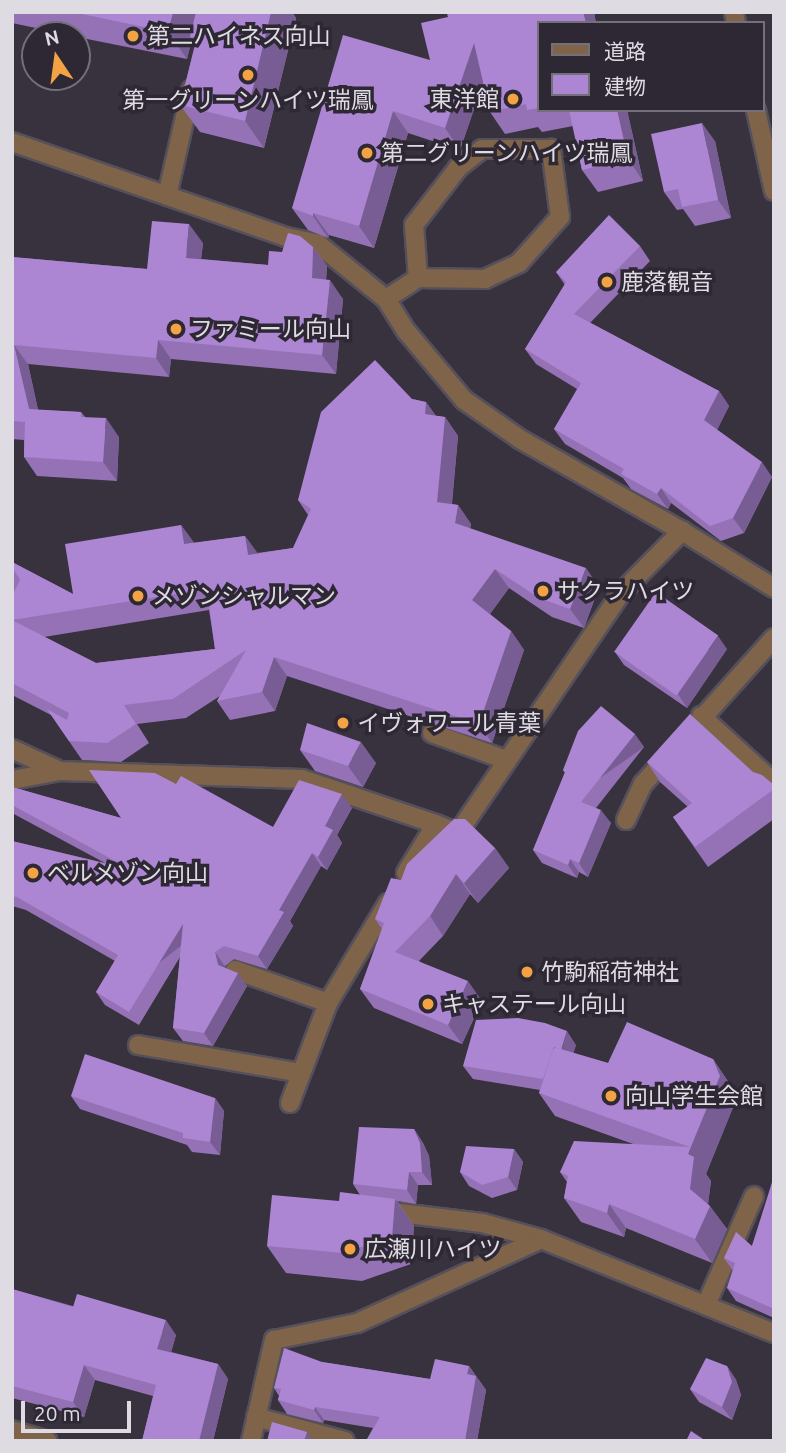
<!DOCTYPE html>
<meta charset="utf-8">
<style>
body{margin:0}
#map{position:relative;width:786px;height:1453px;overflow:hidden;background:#37323e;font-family:Ubuntu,"Noto Sans JP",sans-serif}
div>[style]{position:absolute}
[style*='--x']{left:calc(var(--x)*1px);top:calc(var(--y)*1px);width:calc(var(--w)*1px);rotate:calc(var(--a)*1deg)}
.roads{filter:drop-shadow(2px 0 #55505c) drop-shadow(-2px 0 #55505c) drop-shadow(0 2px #55505c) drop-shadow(0 -2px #55505c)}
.service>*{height:18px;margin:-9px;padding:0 9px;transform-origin:9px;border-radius:9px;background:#7f6449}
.minor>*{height:18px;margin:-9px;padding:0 9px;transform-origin:9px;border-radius:9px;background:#7f6449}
.tertiary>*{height:18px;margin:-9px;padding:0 9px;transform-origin:9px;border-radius:9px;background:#7f6449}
.wall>*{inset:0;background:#9472b5}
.shaded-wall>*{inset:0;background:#785d94;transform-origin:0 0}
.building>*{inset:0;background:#ac85d3;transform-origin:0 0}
.dots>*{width:19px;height:19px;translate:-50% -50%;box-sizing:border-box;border:4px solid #2d2834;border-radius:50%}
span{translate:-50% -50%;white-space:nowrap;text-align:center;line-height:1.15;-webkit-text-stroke:7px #2d2834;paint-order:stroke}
.poi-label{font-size:23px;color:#dfdbe3}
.left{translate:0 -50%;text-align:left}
.right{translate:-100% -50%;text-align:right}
.frame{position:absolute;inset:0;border:14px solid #dfdbe3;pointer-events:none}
.legend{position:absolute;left:537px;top:21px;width:228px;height:91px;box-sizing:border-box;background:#2d2834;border:2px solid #74707a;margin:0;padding:9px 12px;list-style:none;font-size:21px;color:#dfdbe3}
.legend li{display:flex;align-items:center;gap:14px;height:35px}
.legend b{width:35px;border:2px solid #74707a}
.north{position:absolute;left:21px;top:21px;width:70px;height:70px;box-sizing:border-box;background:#2d2834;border:2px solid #74707a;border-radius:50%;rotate:347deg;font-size:19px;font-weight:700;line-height:28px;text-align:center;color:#dfdbe3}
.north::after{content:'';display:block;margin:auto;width:24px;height:32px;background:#f4a344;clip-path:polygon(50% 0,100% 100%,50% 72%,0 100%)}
.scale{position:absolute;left:21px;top:1401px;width:110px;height:32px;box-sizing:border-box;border:4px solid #dfdbe3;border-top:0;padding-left:9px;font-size:21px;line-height:24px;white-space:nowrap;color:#dfdbe3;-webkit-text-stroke:5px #2d2834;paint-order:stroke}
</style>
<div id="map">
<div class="roads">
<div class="service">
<div style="--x:167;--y:196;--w:109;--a:-77.2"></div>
<div style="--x:386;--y:299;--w:38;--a:-33"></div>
<div style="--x:418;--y:278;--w:67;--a:0.9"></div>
<div style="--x:485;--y:279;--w:38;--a:-25"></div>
<div style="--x:519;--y:263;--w:62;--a:-48.3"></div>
<div style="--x:560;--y:217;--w:69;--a:-97.5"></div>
<div style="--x:551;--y:149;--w:69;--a:180"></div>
<div style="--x:482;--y:149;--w:31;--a:142"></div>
<div style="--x:458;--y:168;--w:72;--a:127.7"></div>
<div style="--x:414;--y:225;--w:53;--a:85.7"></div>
<div style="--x:701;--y:716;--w:99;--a:42.5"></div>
<div style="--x:432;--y:733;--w:79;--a:20"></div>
<div style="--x:12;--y:749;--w:53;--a:24.6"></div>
<div style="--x:12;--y:780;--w:49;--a:-10.6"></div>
<div style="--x:60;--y:771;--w:242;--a:1.9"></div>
<div style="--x:302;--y:779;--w:141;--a:18.6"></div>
<div style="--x:626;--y:820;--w:40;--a:-65"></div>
<div style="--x:643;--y:784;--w:196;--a:-48.1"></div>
<div style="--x:406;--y:873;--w:57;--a:-58.5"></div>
<div style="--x:436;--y:824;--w:24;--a:22"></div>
<div style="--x:458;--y:833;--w:292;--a:-55.8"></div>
<div style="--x:622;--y:592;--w:86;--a:-45.5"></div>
<div style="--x:235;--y:970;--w:99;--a:19.5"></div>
<div style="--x:328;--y:1003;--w:117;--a:-59"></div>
<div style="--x:138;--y:1045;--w:165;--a:9.7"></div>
<div style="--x:290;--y:1103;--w:107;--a:-69.2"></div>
<div style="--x:383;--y:1211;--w:100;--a:6.9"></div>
<div style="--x:482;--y:1223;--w:61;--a:15.2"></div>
<div style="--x:706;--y:1305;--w:119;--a:-66.2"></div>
<div style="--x:256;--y:1417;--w:92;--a:15.1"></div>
<div style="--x:12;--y:1430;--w:37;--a:17"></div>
<div style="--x:251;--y:1441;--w:104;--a:-77.2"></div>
<div style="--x:274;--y:1340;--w:85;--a:-11.6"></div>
<div style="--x:357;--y:1323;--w:202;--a:-24.5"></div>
<div style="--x:541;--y:1239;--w:251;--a:22"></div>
</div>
<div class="minor">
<div style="--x:12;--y:142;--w:290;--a:19.1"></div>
<div style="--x:286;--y:237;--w:33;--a:12"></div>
<div style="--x:318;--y:244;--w:87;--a:39"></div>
<div style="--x:386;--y:299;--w:39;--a:58"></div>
<div style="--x:407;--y:332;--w:89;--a:50"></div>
<div style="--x:464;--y:400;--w:68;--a:34.9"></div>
<div style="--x:520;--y:439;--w:186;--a:29.6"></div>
<div style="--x:682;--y:531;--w:108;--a:31.8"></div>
</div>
<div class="tertiary">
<div style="--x:734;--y:12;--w:11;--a:80"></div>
<div style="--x:756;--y:110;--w:83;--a:77.5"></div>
</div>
</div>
<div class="wall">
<div style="clip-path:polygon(12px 12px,292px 12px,296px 18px,264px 148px,200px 132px,180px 105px,195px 44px,192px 39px,187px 59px,77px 37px,77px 35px,69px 35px,12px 23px)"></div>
<div style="clip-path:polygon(447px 12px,594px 12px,596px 23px,539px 23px,539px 110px,627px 110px,643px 181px,598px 192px,582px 170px,573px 126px,542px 132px,538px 127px,505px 134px,490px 112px,483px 83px,460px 150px,408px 133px,374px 248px,329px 235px,328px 238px,308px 230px,292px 208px,430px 60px,448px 17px)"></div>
<div style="clip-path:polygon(715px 141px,731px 218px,695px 226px,683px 209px,677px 210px,664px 192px)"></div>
<div style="clip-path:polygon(203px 243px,201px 259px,268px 265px,282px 252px,313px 247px,327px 266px,326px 280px,343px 299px,336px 374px,171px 359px,169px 377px,28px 364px,38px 410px,81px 412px,85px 417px,119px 437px,117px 481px,37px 476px,24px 457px,24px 440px,12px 439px,12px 257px,147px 269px)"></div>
<div style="clip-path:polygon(640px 246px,650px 261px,590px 323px,719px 391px,729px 406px,717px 430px,772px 477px,744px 533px,721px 541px,671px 503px,668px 509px,631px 489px,623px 478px,565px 444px,554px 429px,577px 389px,536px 364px,525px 349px,565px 285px,556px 272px)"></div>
<div style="clip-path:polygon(evenodd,412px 399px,426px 402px,436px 416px,445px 417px,458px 436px,452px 504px,458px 505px,471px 524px,470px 529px,599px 587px,584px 628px,552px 617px,509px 588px,490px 614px,511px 631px,524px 650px,492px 743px,287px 676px,275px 711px,230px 720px,217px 701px,220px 696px,186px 718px,137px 724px,149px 743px,121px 762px,82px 760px,51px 715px,12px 695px,12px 596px,14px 592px,12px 593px,12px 562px,73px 594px,181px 525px,194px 543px,245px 536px,257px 553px,293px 548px,308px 515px,298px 500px,412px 399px,209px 610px,215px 649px,96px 663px,44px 637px,209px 610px)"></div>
<div style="clip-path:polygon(727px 649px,687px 708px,624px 665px,615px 652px)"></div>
<div style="clip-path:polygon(644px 747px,596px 808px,611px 823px,588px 877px,579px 872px,577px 878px,542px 863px,533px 850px,565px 773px,563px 770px)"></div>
<div style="clip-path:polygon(300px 750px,376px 763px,363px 787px,315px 771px)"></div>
<div style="clip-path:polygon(647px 762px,774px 785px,774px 819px,708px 867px,673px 817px,688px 807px,660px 782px)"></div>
<div style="clip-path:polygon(176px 784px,273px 827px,352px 808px,337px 835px,342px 843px,327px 870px,321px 866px,290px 921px,293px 926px,267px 969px,234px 959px,225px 966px,225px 968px,247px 986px,213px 1046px,183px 1041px,173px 1028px,180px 957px,139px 1025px,105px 1005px,96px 992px,115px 961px,26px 910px,12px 906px,12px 841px,105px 863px,12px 813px,12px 787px,121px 818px)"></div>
<div style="clip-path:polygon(495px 848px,509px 868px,478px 903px,470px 894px,443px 936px,419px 961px,482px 1001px,462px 1044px,374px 1008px,360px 989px,382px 929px,375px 919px,401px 880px)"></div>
<div style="clip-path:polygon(576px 1045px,573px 1053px,608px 1063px,713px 1059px,729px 1083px,736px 1100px,706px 1174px,711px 1181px,708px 1204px,727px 1229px,712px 1263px,626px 1228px,624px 1237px,581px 1222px,564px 1198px,567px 1182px,560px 1172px,633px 1144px,555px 1116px,539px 1093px,540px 1090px,473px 1079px,463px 1066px)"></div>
<div style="clip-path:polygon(71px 1096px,215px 1098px,224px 1111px,220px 1155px,192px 1152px,187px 1145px,80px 1109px)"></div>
<div style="clip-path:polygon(414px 1129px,423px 1143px,429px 1156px,432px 1185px,418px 1185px,416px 1204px,397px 1201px,414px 1226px,411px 1264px,362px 1281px,286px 1273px,267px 1246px,339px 1201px,360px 1195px,353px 1184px)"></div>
<div style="clip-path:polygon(514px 1149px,523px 1162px,517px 1190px,492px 1198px,469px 1186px,460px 1172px)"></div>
<div style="clip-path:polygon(774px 1180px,774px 1318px,736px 1301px,727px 1288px,733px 1271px,724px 1258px,752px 1246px)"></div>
<div style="clip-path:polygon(12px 1289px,176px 1335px,171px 1352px,218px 1364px,228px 1379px,213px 1441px,142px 1441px,153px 1396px,95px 1380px,84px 1417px,12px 1398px)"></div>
<div style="clip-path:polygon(322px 1362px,430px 1379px,469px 1366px,486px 1390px,477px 1441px,366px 1441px,373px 1428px,324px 1420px,323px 1423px,287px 1414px,278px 1400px,279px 1396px,274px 1388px)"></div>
<div style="clip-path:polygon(727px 1366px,736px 1380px,741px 1395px,732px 1420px,699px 1402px,690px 1389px)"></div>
</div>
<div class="shaded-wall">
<div style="clip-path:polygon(173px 12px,198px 12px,190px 37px,192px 39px,187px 59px,168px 32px)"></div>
<div style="clip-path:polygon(271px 12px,292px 12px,296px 18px,264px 148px,245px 121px)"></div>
<div style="clip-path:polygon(583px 12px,594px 12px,596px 23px,586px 23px)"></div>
<div style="clip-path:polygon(474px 43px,489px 65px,460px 150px,445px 128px)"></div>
<div style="clip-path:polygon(617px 110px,627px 110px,643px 181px,628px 159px)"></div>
<div style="clip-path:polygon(393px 111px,408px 133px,374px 248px,359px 226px)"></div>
<div style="clip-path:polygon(702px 123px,715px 141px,731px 218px,718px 200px)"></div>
<div style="clip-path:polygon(313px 213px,329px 235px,328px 238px,313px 216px)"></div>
<div style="clip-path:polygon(189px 224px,203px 243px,199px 277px,186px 258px)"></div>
<div style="clip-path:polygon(313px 247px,327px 266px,325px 297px,312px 278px)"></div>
<div style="clip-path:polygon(330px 280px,343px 299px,336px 374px,322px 355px)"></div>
<div style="clip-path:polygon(158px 340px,171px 359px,169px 377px,156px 358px)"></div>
<div style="clip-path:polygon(14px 345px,28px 364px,42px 428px,29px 409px)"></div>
<div style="clip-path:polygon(719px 391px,729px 406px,714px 435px,704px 420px)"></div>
<div style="clip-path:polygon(426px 402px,439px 421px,425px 414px)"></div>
<div style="clip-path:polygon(445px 417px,458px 436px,450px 521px,437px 502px)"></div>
<div style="clip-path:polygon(106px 418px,119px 437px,117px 481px,103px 462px)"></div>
<div style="clip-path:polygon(762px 462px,772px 477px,744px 533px,733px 518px)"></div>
<div style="clip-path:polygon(661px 488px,671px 503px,668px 509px,657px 494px)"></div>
<div style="clip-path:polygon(458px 505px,471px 524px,468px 542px,455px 523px)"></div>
<div style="clip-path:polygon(181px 525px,195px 544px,184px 544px)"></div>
<div style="clip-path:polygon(245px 536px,259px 555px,248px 555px)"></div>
<div style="clip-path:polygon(586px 568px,599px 587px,584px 628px,570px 609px)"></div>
<div style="clip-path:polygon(495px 569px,509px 588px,486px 619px,472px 600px)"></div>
<div style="clip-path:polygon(511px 631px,524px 650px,492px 743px,479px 724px)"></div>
<div style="clip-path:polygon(718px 636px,727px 649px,687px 708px,678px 694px)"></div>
<div style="clip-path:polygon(274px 657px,287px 676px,275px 711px,262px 692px)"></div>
<div style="left:635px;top:734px;width:16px;height:87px;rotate:55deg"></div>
<div style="clip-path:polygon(361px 742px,376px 763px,363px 787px,348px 766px)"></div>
<div style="clip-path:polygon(342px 794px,352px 808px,337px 835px,342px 843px,327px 870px,318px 857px,325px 826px)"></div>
<div style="clip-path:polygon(601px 810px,611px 823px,588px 877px,579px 863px)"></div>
<div style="clip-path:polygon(495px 848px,509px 868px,478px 903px,464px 883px)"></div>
<div style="clip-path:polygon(312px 853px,321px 866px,290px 921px,293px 926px,267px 969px,258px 956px,279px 910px)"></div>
<div style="clip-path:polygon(570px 859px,579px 872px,577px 878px,568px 865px)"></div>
<div style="clip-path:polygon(456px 874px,470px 894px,443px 936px,430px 916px)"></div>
<div style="left:183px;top:924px;width:16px;height:103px;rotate:52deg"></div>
<div style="clip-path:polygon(215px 952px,225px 966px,227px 978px,218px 965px)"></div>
<div style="clip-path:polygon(238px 973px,247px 986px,213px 1046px,204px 1033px)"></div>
<div style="clip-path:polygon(468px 981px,482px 1001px,462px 1044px,448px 1025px)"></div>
<div style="clip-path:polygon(567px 1031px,576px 1045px,561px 1094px,552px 1080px)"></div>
<div style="clip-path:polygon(713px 1059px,729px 1083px,736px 1100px,706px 1174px,711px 1181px,707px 1212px,690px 1189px,688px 1154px)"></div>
<div style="clip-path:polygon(215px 1098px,224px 1111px,220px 1155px,210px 1142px)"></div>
<div style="clip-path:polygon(414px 1129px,423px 1143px,429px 1156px,432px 1185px,422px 1172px)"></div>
<div style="clip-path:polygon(514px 1149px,523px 1162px,517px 1190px,508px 1177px)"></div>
<div style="clip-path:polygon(409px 1172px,418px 1185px,416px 1204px,407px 1190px)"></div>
<div style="clip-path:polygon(395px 1199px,414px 1226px,411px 1264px,392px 1237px)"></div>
<div style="clip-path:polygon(609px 1204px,626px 1228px,624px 1237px,607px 1213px)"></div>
<div style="clip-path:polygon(710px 1206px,727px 1229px,712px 1263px,695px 1239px)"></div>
<div style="clip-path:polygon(166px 1320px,176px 1335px,168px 1364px,157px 1349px)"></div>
<div style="clip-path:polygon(218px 1364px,228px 1379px,213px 1441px,199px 1441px)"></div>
<div style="clip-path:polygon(84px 1365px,95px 1380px,84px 1417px,73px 1402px)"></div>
<div style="clip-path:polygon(469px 1366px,486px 1390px,477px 1441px,465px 1441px,467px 1374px)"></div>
<div style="clip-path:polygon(727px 1366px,736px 1380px,741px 1395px,732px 1420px,722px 1407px)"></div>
<div style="clip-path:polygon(315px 1407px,324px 1420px,323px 1423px,314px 1410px)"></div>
<div style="clip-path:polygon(307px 1432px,313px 1441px,304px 1441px)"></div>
</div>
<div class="building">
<div style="clip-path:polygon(72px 12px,173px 12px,168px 32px)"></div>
<div style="clip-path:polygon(196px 12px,271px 12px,245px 121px,180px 105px,197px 38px,190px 37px)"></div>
<div style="clip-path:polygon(447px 12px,583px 12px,586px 23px,539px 23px,539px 108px,527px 110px,526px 104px,490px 112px,474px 43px,445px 128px,393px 111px,359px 226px,313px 213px,313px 216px,292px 208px,343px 35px,430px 60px,421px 23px,448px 17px)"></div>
<div style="clip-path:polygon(569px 110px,617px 110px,628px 159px,582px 170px)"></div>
<div style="clip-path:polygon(702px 123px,718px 200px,682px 207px,678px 189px,664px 192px,651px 134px)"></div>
<div style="clip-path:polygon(609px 215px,640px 246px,574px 314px,719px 391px,704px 420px,762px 462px,733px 518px,710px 526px,661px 488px,657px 494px,621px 474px,624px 469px,554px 429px,581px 383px,525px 349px,566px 282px,556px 272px)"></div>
<div style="clip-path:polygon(152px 221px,189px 224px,186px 258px,268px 265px,269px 251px,282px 252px,288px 233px,300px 236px,313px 247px,312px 278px,330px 280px,322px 355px,158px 340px,156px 358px,14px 345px,29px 409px,81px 412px,81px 417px,106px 418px,103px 462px,24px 457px,25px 422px,12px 421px,12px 257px,147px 269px)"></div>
<div style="clip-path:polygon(375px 360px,412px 399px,426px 402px,425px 414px,445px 417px,437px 502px,458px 505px,455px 523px,586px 568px,570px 609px,539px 598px,495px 569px,472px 600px,511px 631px,479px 724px,274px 657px,262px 692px,217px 701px,246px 650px,173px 699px,124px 705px,136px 724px,107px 743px,69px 741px,47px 709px,67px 720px,69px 713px,12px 683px,12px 620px,96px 663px,215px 649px,207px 589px,12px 620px,12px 596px,20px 580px,14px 570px,12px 570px,12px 562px,73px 594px,65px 544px,181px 525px,184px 544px,245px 536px,248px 555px,293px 548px,311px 509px,298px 500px,321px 412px)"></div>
<div style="left:656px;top:592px;width:76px;height:73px;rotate:35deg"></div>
<div style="clip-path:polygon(601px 706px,635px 734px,581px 802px,601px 810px,579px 863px,570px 859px,568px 865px,533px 850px,565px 772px,563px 770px,578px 731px)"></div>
<div style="clip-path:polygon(690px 714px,753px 772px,762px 775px,774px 785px,774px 789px,695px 847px,673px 817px,692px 803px,647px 762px)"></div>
<div style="clip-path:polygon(307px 723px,361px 742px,348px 766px,300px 750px)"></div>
<div style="clip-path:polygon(89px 770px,155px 773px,176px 784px,181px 776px,273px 827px,299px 780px,342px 794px,325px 826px,333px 830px,318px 857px,312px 853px,279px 910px,284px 912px,258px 956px,224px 946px,215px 952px,218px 965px,238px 973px,204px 1033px,173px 1028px,183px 924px,129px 1012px,96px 992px,118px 955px,17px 897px,12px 896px,12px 841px,115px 866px,117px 862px,12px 805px,12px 787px,121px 818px)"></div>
<div style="clip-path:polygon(454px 819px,465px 819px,495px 848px,464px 883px,456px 874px,430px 916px,395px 952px,468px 981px,448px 1025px,360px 989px,384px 923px,375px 919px,391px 878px,401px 880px,407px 864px)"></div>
<div style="clip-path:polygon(518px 1018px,545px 1023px,567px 1031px,561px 1050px,554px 1047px,543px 1079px,463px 1066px,476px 1020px)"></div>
<div style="clip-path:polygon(627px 1022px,713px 1059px,720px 1076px,688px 1154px,694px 1157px,690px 1189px,710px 1206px,695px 1239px,609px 1204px,607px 1213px,564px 1198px,568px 1176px,560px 1172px,574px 1141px,690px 1147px,539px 1093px,554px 1047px,608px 1063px)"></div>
<div style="clip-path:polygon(85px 1054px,215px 1098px,210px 1142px,183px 1138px,183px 1133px,71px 1096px)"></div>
<div style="clip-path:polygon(359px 1127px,414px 1129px,420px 1143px,422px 1172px,409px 1172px,407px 1190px,353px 1184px)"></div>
<div style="clip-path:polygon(466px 1146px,514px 1149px,508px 1177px,482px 1185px,460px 1172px)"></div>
<div style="clip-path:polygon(773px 1179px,774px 1180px,774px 1309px,727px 1288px,735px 1263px,724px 1258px,736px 1232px,752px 1246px)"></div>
<div style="clip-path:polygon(340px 1192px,395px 1199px,392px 1237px,343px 1253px,267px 1246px,272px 1195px,339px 1201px)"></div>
<div style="clip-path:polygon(12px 1289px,73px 1307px,77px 1294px,166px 1320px,157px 1349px,218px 1364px,199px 1441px,142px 1441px,156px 1385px,84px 1365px,73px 1402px,12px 1386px)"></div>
<div style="clip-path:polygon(284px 1348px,322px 1362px,430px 1379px,435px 1359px,469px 1366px,467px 1374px,476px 1376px,465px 1441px,366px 1441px,380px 1417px,315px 1407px,314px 1410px,278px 1400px,281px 1389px,274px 1388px)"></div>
<div style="clip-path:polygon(706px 1358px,727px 1366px,732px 1382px,722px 1407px,690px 1389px)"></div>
<div style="clip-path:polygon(272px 1422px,307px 1432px,304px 1441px,267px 1441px)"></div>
<div style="clip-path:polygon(691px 1431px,706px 1441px,686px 1441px)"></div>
</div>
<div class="dots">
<div style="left:133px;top:36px;background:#f4a344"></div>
<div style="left:248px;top:75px;background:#f4a344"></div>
<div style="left:513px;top:99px;background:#f4a344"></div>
<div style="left:367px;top:153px;background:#f4a344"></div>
<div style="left:607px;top:282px;background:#f4a344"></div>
<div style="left:176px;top:329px;background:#f4a344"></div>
<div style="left:543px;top:591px;background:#f4a344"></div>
<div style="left:138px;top:596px;background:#f4a344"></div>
<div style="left:343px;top:723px;background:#f4a344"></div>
<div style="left:33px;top:873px;background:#f4a344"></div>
<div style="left:527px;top:972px;background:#f4a344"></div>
<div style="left:428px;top:1004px;background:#f4a344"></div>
<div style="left:611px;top:1096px;background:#f4a344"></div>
<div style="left:350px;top:1249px;background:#f4a344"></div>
</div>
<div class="poi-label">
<span class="left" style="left:147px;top:36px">第二ハイネス向山</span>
<span class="right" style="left:499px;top:99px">東洋館</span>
<span style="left:248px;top:100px">第一グリーンハイツ瑞鳳</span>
<span class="left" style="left:381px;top:153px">第二グリーンハイツ瑞鳳</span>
<span class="left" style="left:621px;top:282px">鹿落観音</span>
<span class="left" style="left:190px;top:329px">ファミール向山</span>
<span class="left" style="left:557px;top:591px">サクラハイツ</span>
<span class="left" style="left:152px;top:596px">メゾンシャルマン</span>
<span class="left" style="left:357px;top:723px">イヴォワール青葉</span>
<span class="left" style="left:47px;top:873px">ベルメゾン向山</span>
<span class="left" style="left:541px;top:972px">竹駒稲荷神社</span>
<span class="left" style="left:442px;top:1004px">キャステール向山</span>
<span class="left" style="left:625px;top:1096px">向山学生会館</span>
<span class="left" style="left:364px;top:1249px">広瀬川ハイツ</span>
</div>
<div class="frame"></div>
<ul class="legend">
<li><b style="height:9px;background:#7f6449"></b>道路</li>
<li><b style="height:19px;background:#ac85d3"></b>建物</li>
</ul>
<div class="north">N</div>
<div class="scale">20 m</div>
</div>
